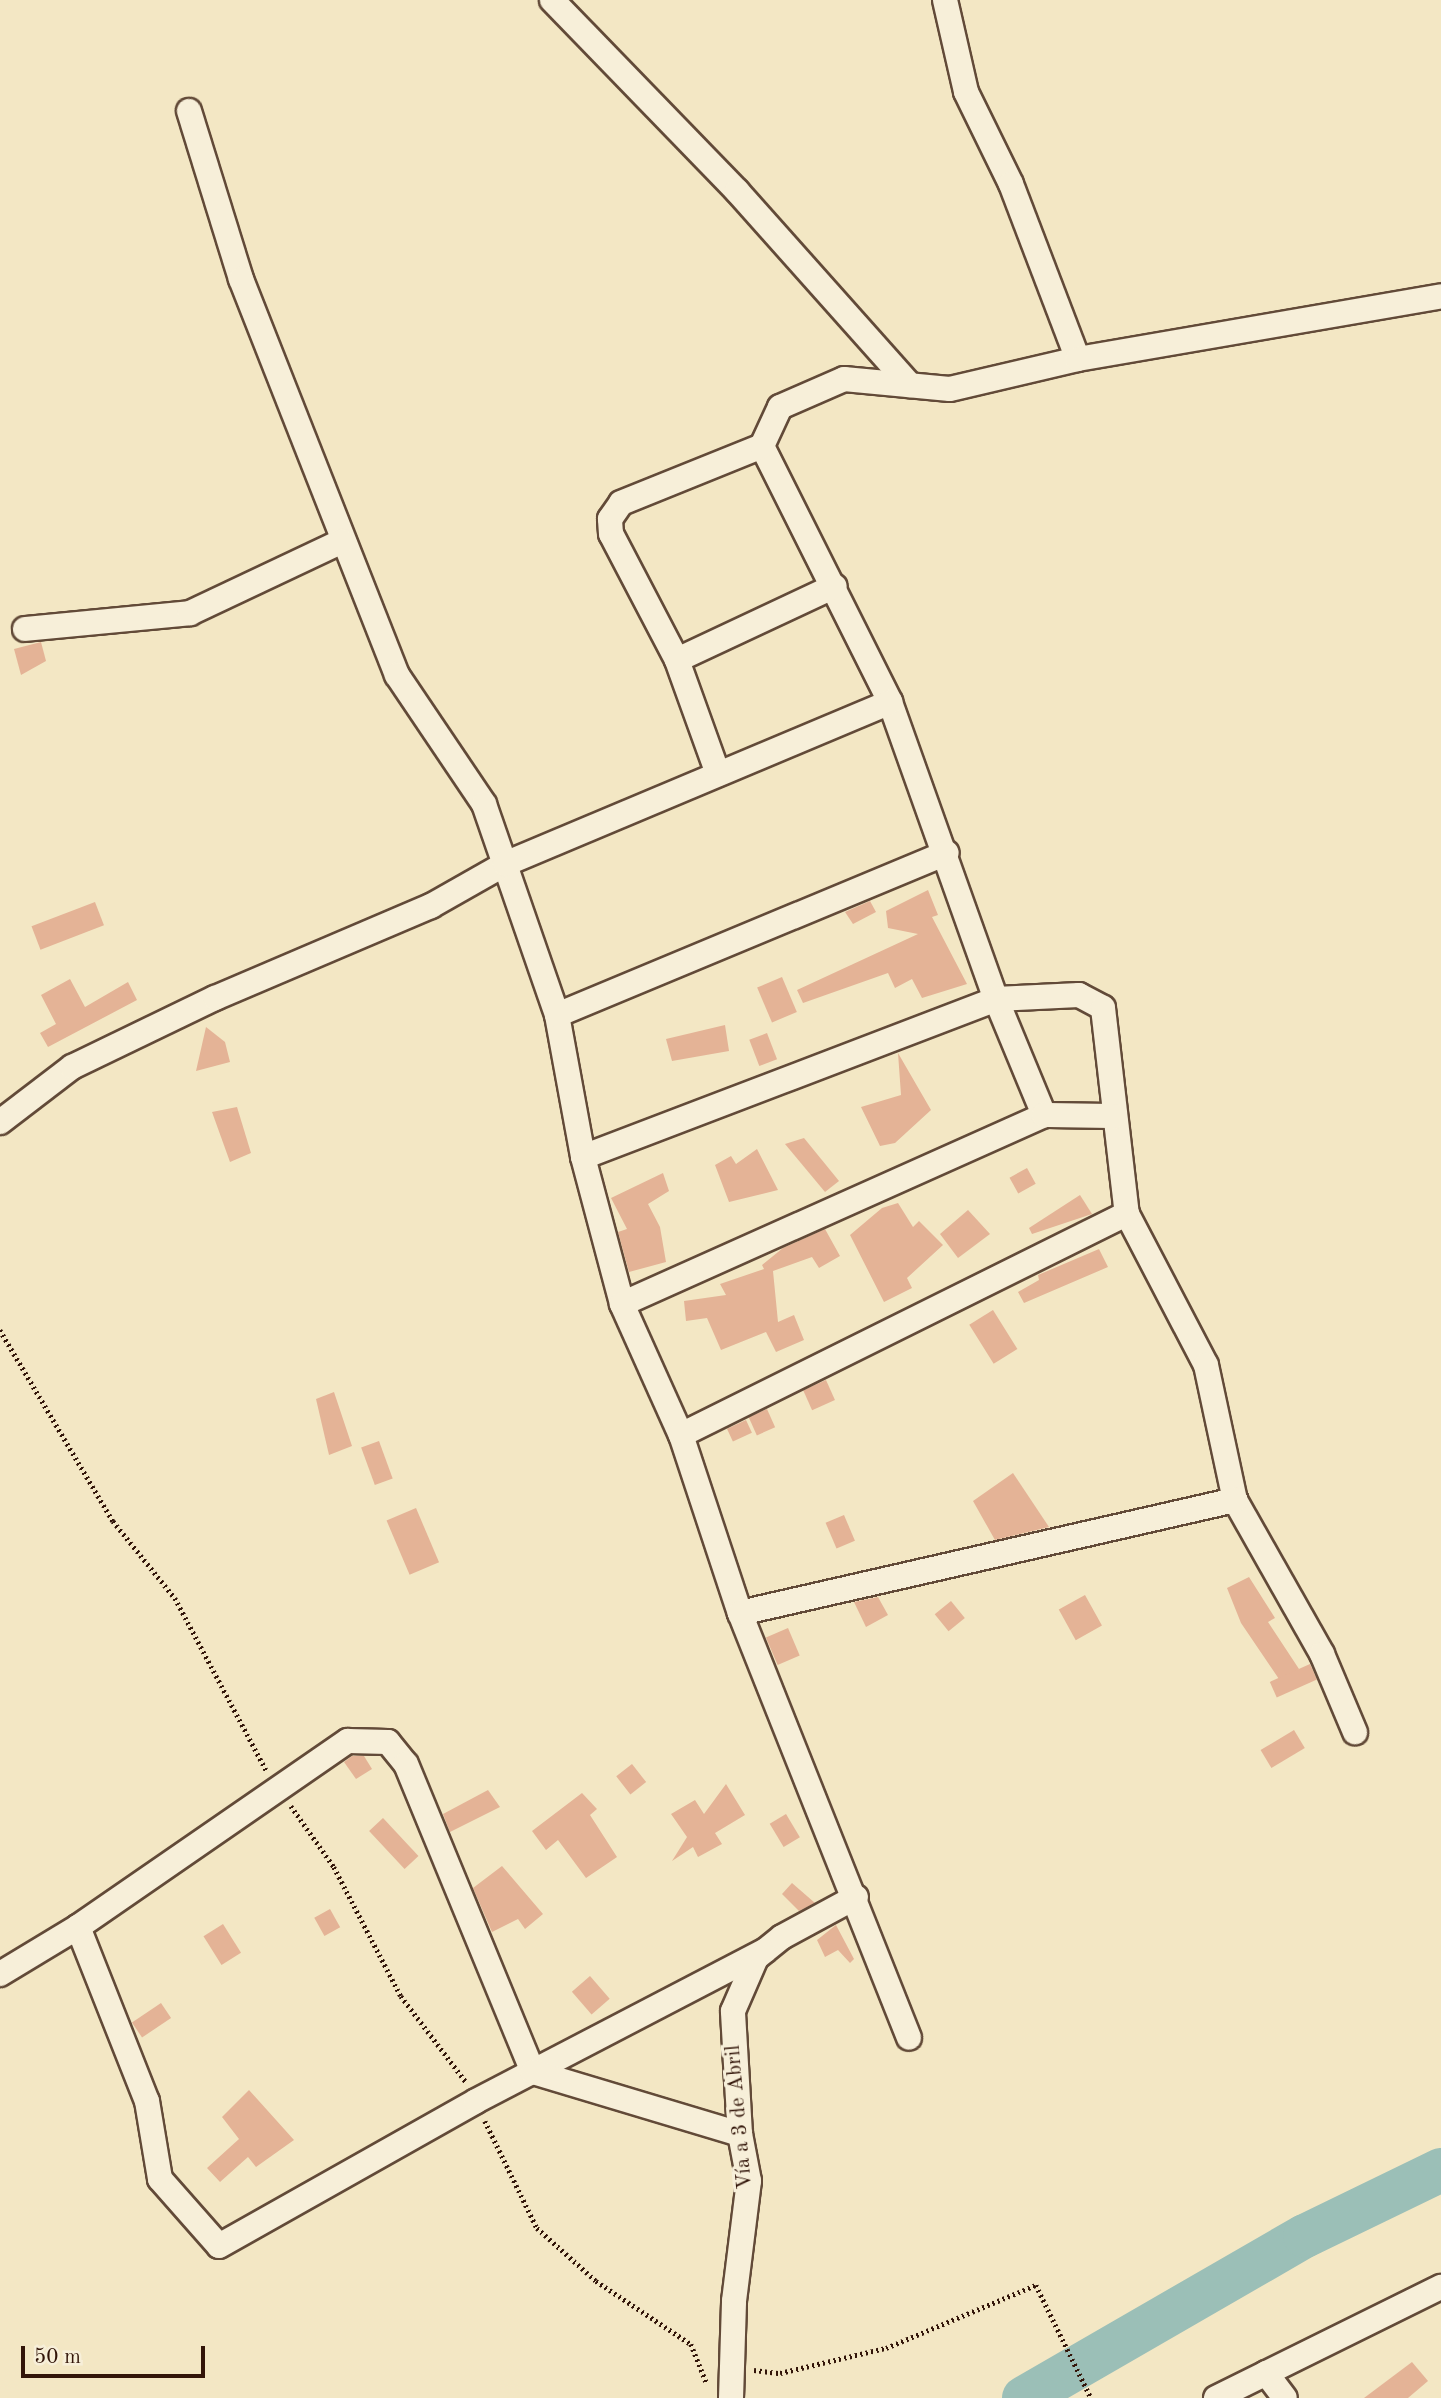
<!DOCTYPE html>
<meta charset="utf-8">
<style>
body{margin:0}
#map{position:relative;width:1441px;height:2398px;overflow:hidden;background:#f3e7c4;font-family:"Old Standard TT",serif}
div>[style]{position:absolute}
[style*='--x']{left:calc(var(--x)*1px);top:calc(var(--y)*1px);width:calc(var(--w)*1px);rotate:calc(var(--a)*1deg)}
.river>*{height:44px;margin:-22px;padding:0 22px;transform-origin:22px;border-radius:22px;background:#9bbfb7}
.building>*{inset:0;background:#e4b396;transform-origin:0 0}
.path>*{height:4.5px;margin-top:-2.25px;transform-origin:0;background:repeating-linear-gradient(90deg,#321509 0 2px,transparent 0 5.5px)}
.roads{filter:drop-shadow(2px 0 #624a38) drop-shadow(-2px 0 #624a38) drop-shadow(0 2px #624a38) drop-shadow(0 -2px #624a38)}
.street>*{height:24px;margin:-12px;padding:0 12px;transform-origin:12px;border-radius:12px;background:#f7efd9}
span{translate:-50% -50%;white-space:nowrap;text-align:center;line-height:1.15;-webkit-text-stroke:6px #f7efd9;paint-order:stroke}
.street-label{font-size:21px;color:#321509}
.scale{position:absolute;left:21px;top:2346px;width:184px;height:32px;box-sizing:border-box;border:4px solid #321509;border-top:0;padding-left:9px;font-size:21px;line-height:24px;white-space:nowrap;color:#321509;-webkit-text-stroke:5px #f7efd9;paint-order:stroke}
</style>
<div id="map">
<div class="river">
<div style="--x:1024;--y:2398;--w:324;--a:-30"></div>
<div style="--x:1305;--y:2236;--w:151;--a:-25.9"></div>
</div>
<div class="building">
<div style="clip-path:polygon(41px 642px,46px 661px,21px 675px,14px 649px)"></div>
<div style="clip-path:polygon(928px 890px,938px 915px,932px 917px,967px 984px,922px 998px,912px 979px,895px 988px,888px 973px,803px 1003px,797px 990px,918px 934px,888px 928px,886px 911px)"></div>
<div style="clip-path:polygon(870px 901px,876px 912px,853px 924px,845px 912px)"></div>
<div style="left:95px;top:902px;width:25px;height:68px;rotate:69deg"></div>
<div style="left:782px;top:977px;width:38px;height:27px;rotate:67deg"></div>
<div style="clip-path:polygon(70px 979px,85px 1007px,128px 982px,137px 1000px,48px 1047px,40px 1033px,56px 1024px,41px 995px)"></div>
<div style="clip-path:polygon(725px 1025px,729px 1051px,672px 1061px,666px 1039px)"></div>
<div style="clip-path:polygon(206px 1027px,225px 1042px,230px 1062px,196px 1071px)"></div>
<div style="left:767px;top:1033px;width:28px;height:19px;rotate:69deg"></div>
<div style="clip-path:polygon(898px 1053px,931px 1110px,895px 1143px,880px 1146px,861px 1107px,901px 1095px)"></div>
<div style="clip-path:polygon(237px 1107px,251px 1153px,230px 1162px,212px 1112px)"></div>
<div style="clip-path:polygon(804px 1138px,839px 1181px,825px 1192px,785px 1144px)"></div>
<div style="clip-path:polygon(757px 1149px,778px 1190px,729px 1202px,715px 1165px,731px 1156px,736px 1164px)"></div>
<div style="left:1027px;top:1168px;width:18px;height:20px;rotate:61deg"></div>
<div style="clip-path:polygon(663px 1173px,669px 1191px,648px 1204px,660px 1227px,666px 1262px,629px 1272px,618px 1232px,627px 1229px,611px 1198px)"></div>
<div style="clip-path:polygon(1080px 1195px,1092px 1214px,1032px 1234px,1029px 1228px)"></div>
<div style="clip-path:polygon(898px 1203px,913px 1227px,919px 1221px,943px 1245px,907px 1278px,912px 1288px,884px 1302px,850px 1235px,882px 1208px)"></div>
<div style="clip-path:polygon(968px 1210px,990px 1234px,958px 1258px,940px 1234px)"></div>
<div style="clip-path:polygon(825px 1229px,840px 1256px,819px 1268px,812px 1257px,773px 1271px,778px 1322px,794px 1315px,804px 1340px,776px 1352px,766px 1332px,721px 1350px,707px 1318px,686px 1321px,684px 1301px,726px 1295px,720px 1284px,764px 1269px,762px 1265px,783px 1248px)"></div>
<div style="clip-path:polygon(1099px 1249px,1108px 1267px,1024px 1303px,1018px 1292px,1039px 1280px,1038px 1275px)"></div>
<div style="left:993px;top:1310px;width:46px;height:28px;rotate:58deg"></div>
<div style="left:826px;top:1380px;width:22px;height:25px;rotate:66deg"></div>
<div style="clip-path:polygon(334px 1392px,352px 1446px,329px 1455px,316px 1399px)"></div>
<div style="left:767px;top:1409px;width:20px;height:20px;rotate:66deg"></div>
<div style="left:746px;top:1420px;width:14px;height:21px;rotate:65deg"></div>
<div style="left:379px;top:1441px;width:40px;height:19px;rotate:70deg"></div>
<div style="clip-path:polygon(1013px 1473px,1049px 1527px,995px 1540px,973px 1501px)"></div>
<div style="left:416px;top:1508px;width:59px;height:32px;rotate:67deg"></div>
<div style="left:844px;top:1515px;width:28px;height:20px;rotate:67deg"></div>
<div style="clip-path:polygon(1249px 1577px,1275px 1618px,1268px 1622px,1299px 1669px,1281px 1682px,1241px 1623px,1227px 1588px)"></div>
<div style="left:1085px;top:1595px;width:35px;height:30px;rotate:61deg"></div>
<div style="clip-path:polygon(878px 1597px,888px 1615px,866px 1627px,854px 1602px)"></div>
<div style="left:951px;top:1601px;width:22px;height:21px;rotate:51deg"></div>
<div style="left:788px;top:1628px;width:30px;height:24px;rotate:67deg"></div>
<div style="left:1310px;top:1664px;width:17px;height:44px;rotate:66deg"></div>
<div style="left:1294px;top:1730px;width:21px;height:39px;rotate:59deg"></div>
<div style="clip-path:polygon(352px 1756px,364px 1756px,372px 1769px,356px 1779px,344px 1762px)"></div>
<div style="left:632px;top:1764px;width:23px;height:20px;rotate:52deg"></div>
<div style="clip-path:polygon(726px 1784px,745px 1815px,715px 1833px,722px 1844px,698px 1857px,693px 1847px,672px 1861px,687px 1837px,671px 1814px,695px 1800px,704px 1814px)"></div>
<div style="clip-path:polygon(488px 1790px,500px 1807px,450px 1832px,443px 1814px)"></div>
<div style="clip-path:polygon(582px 1793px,597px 1809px,590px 1815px,617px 1857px,586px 1878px,558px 1840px,546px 1850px,532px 1831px)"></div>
<div style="left:786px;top:1814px;width:27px;height:19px;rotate:59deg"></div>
<div style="left:383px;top:1818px;width:52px;height:19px;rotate:47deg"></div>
<div style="clip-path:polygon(502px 1866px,543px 1914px,525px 1929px,518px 1919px,492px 1932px,473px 1888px)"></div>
<div style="clip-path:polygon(792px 1883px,815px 1903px,799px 1911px,782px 1894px)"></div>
<div style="left:330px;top:1909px;width:21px;height:18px;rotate:61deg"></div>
<div style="left:223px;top:1924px;width:34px;height:23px;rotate:58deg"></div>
<div style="clip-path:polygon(836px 1925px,854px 1959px,850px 1963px,838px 1950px,825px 1957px,817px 1940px)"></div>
<div style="left:590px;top:1976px;width:30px;height:24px;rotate:49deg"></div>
<div style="left:161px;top:2003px;width:18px;height:35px;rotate:56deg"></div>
<div style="clip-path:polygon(249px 2090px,294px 2140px,256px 2167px,248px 2157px,220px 2182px,207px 2168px,239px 2139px,222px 2117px)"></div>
<div style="clip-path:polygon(1412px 2362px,1428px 2381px,1408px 2398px,1364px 2398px)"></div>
</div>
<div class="path">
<div style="--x:0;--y:1330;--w:222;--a:59.4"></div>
<div style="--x:113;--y:1521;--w:99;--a:51.2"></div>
<div style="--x:175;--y:1598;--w:195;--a:62.1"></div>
<div style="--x:291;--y:1806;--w:75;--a:54.8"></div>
<div style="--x:334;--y:1867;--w:145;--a:62.6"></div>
<div style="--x:401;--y:1996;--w:108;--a:52.9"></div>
<div style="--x:485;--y:2121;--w:119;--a:64.1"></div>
<div style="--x:537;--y:2228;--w:79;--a:41.9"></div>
<div style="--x:596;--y:2281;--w:114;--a:33.6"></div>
<div style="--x:691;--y:2344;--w:43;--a:68.2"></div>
<div style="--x:754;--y:2370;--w:26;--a:7"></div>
<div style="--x:780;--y:2373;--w:109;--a:-13.3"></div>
<div style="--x:886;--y:2348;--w:163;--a:-22.8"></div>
<div style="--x:1036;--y:2285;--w:126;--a:64"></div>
</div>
<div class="roads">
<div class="street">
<div style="--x:552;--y:0;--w:266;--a:45.9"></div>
<div style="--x:737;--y:191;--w:260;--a:48.3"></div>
<div style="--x:945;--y:0;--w:94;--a:77.1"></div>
<div style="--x:966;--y:92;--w:102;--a:63.9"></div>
<div style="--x:1011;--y:184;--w:187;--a:69.1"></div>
<div style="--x:189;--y:111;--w:176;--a:72.8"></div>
<div style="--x:241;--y:279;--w:426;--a:68.5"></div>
<div style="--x:397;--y:675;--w:156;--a:56"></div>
<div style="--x:484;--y:804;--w:223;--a:70.9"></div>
<div style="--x:557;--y:1015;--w:144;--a:79.6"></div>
<div style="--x:583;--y:1157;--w:152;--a:75.1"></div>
<div style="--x:622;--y:1304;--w:144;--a:65.8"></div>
<div style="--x:681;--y:1435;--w:188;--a:71.7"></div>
<div style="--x:740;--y:1613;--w:457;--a:68.3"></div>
<div style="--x:762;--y:446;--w:286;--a:63.4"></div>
<div style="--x:890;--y:702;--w:315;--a:70.4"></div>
<div style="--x:996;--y:999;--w:126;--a:67.5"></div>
<div style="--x:25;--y:629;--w:166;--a:-5.5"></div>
<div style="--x:190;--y:613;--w:168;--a:-25.3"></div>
<div style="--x:677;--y:660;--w:174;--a:-25.1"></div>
<div style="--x:718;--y:774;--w:121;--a:-109.8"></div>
<div style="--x:677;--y:660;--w:142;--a:-117.6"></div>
<div style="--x:611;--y:534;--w:15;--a:-94"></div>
<div style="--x:610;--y:519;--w:19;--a:-55"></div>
<div style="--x:621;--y:503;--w:152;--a:-22"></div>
<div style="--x:762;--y:446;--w:43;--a:-65.2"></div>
<div style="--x:780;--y:407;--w:70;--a:-23.6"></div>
<div style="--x:844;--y:379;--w:106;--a:5.4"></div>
<div style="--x:950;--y:389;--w:131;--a:-13.2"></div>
<div style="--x:1078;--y:359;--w:368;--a:-9.8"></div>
<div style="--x:557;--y:1015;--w:422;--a:-22.6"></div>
<div style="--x:0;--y:1122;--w:91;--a:-37.4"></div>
<div style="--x:72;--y:1067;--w:159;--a:-25.8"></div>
<div style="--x:215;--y:998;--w:235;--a:-23.1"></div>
<div style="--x:431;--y:906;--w:85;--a:-29.6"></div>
<div style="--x:505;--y:864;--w:418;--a:-22.8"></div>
<div style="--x:583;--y:1157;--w:442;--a:-20.9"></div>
<div style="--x:996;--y:999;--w:83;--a:-2.8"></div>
<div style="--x:1079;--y:995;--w:27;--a:28"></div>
<div style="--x:1103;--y:1008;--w:207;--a:83.4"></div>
<div style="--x:1127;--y:1214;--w:170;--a:62.4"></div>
<div style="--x:1206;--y:1365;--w:138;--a:77.9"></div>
<div style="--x:1235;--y:1500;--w:177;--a:60.5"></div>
<div style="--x:1322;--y:1654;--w:85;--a:67.1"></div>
<div style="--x:622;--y:1304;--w:462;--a:-24.1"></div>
<div style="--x:1044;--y:1115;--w:71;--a:0.8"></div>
<div style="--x:681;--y:1435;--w:498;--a:-26.4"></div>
<div style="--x:740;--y:1613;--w:508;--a:-12.86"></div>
<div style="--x:78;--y:1927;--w:187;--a:68.4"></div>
<div style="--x:147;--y:2101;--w:79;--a:80.5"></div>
<div style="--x:160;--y:2179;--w:89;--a:48.6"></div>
<div style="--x:219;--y:2246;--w:295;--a:-29.4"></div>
<div style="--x:476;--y:2101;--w:325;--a:-27.5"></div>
<div style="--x:0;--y:1974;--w:91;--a:-31.1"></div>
<div style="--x:78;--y:1927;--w:328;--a:-34.6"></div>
<div style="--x:348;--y:1741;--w:40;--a:1.4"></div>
<div style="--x:388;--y:1742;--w:28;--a:51"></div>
<div style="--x:406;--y:1764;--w:333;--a:67.6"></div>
<div style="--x:533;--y:2072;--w:216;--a:16.7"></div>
<div style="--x:1266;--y:2373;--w:31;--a:53"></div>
<div style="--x:731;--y:2398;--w:97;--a:-88.2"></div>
<div style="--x:734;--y:2301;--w:121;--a:-82.9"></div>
<div style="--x:749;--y:2181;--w:48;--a:-100.8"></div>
<div style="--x:740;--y:2134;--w:123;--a:-93.3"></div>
<div style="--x:733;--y:2011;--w:58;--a:-66.5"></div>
<div style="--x:756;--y:1958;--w:33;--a:-39"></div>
<div style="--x:782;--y:1937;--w:84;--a:-28.4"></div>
<div style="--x:1216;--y:2398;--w:251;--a:-26.3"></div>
</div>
</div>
<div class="street-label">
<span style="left:740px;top:2117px;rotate:-95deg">Vía a 3 de Abril</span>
</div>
<div class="scale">50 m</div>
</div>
